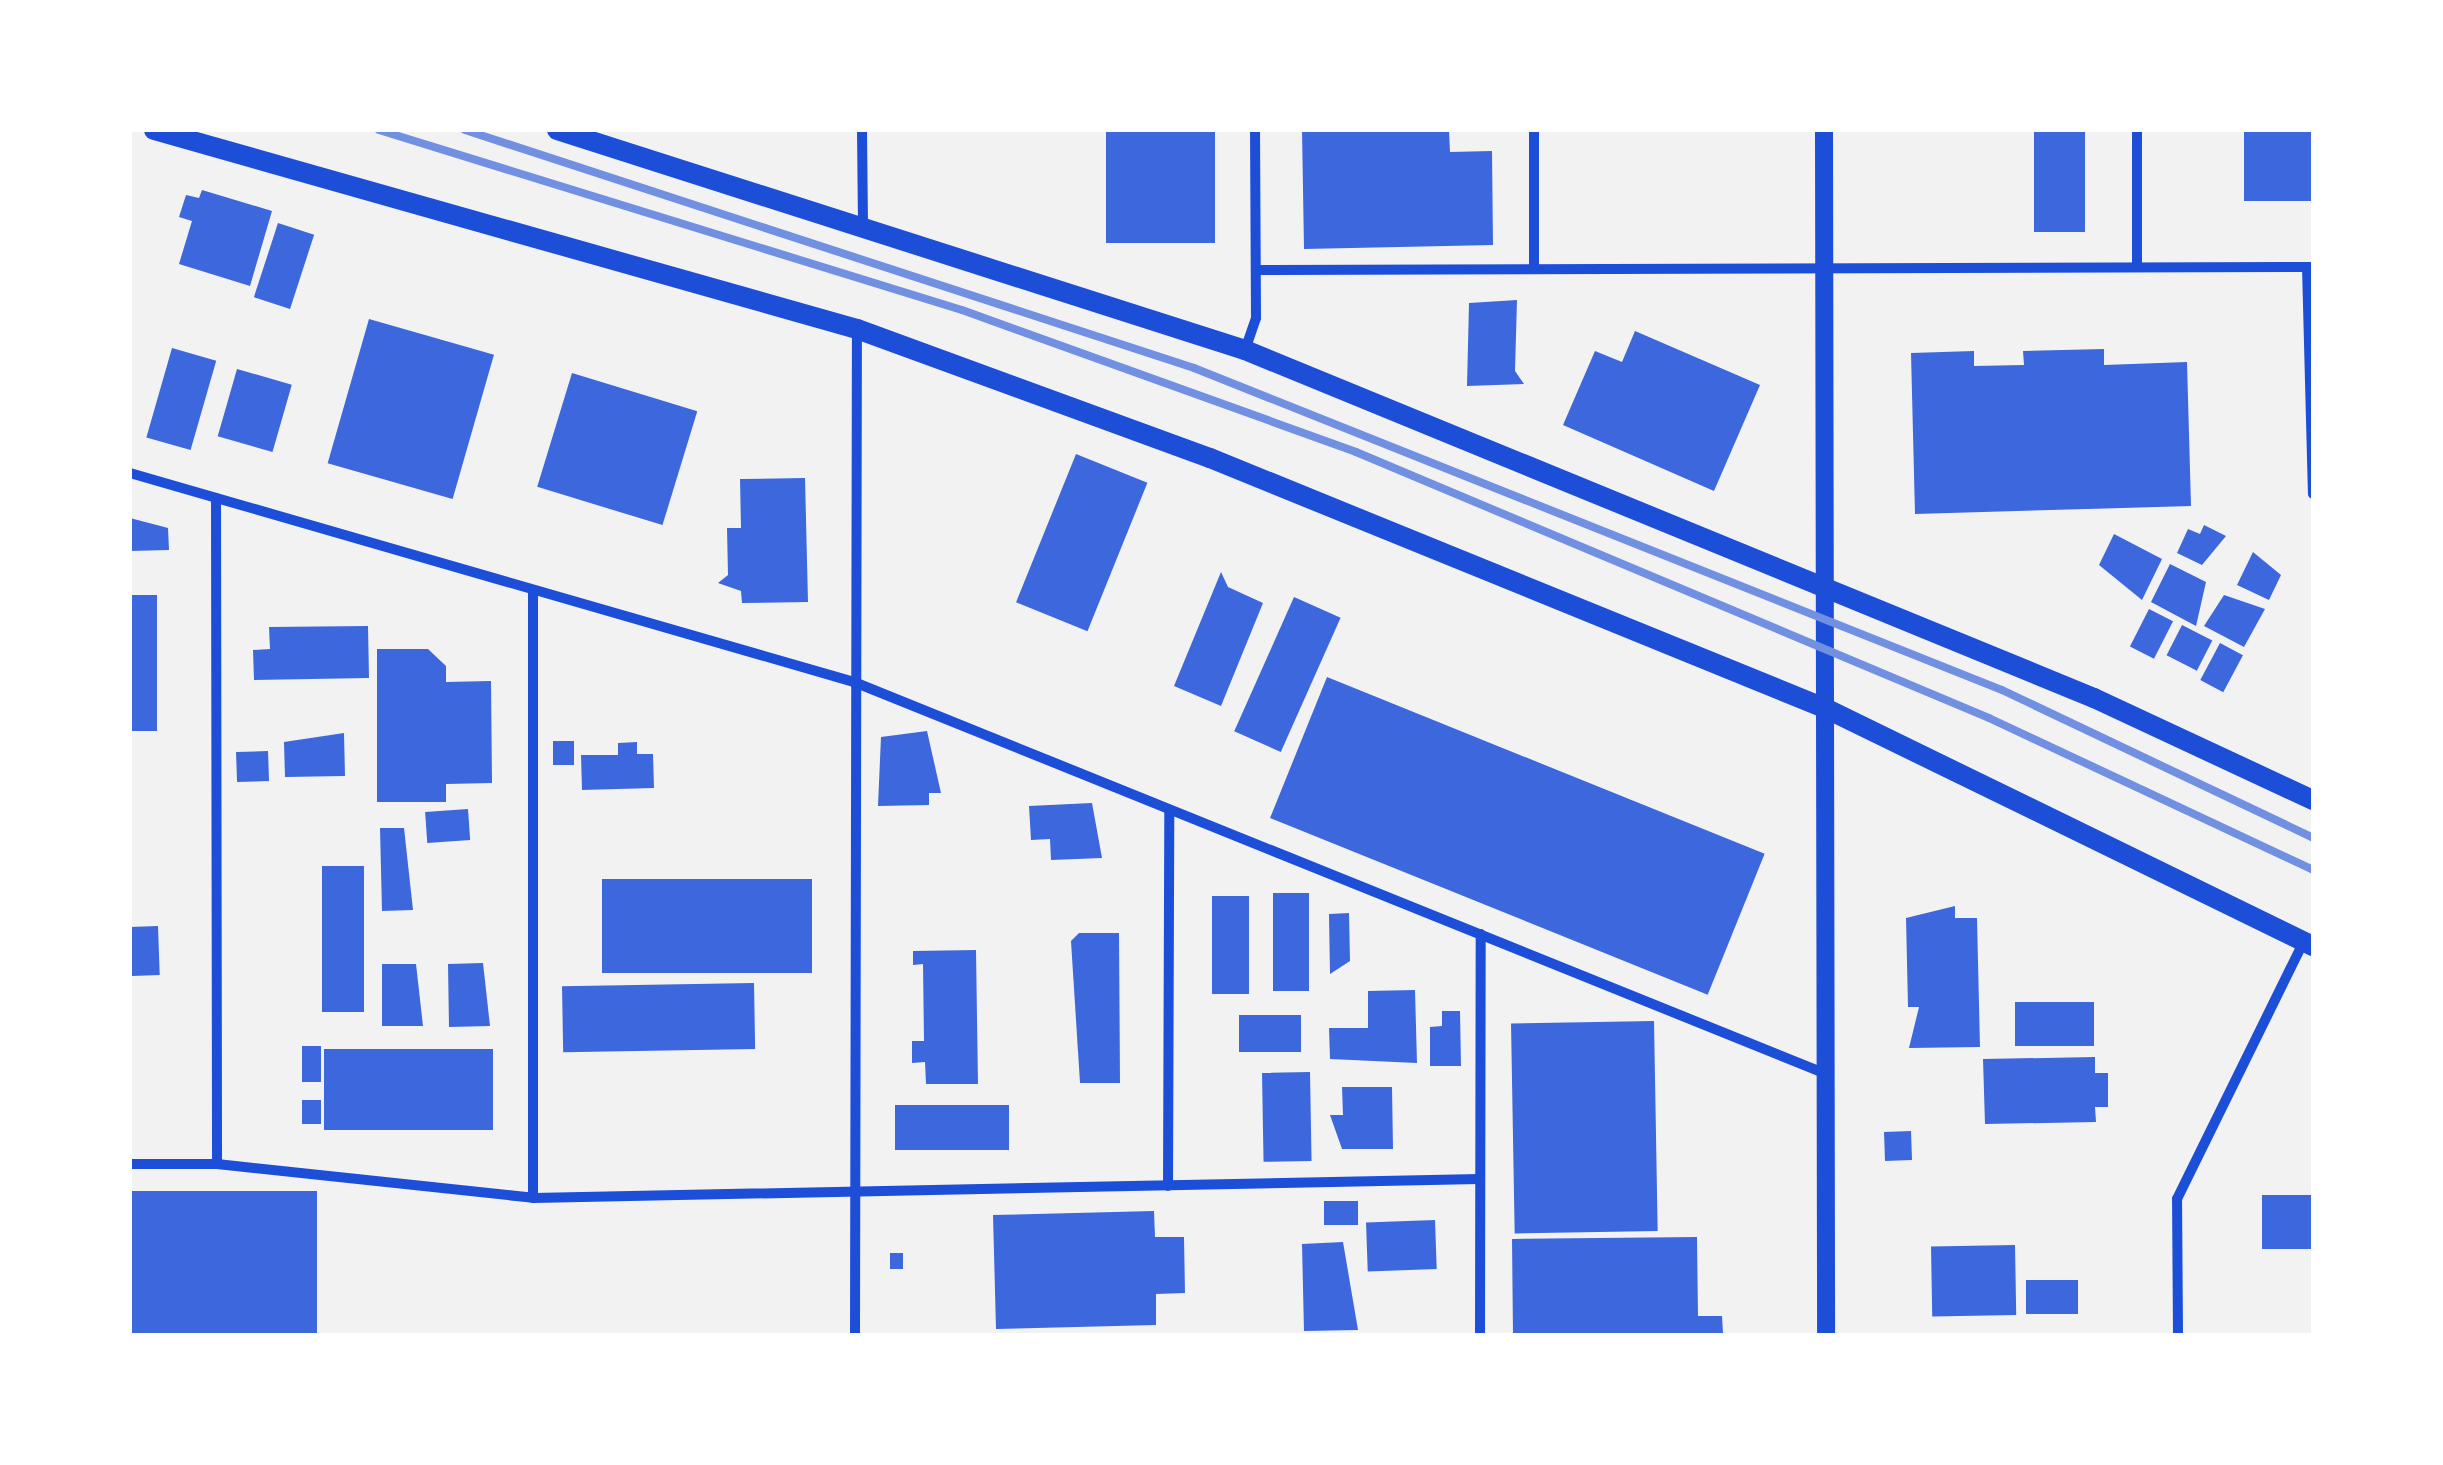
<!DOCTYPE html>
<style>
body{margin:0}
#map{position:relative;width:2443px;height:1465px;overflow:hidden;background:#f2f2f2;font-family:Jost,sans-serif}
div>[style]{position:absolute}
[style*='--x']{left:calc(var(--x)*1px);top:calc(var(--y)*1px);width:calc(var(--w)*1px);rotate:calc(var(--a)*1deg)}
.building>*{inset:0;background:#3d67dc;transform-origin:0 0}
.minor>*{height:10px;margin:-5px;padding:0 5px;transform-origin:5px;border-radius:5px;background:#1d4ed8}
.tertiary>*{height:18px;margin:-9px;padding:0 9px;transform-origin:9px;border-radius:9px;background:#1d4ed8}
.secondary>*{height:20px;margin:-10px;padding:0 10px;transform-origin:10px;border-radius:10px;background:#1d4ed8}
.rail>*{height:8px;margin:-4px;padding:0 4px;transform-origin:4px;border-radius:4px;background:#7290e2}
span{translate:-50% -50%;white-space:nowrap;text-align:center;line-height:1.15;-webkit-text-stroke:10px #fff;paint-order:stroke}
.frame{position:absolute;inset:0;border:132px solid #fff;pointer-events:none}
</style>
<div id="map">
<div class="building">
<div style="left:1106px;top:130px;width:109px;height:113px"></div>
<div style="clip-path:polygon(1302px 130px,1449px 130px,1450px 152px,1492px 151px,1493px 245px,1304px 249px)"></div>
<div style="left:2034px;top:130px;width:51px;height:102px"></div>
<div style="left:2244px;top:130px;width:69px;height:71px"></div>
<div style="clip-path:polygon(202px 190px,272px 211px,250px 286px,179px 264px,192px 221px,179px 217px,186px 195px,199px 198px)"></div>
<div style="left:278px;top:223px;width:38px;height:78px;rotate:18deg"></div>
<div style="clip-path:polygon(1517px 300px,1515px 371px,1524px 384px,1467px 386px,1469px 303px)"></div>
<div style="left:369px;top:319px;width:130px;height:150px;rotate:16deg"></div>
<div style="clip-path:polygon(1635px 331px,1760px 385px,1714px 491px,1563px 425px,1595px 351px,1622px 362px)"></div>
<div style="left:172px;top:348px;width:46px;height:93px;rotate:16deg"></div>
<div style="clip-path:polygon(2104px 349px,2104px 365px,2187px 362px,2191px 506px,1915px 514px,1911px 353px,1974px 351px,1974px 366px,2024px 365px,2023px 351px)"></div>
<div style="left:237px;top:369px;width:57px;height:70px;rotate:16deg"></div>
<div style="left:572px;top:373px;width:131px;height:119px;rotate:17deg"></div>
<div style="left:1076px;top:454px;width:77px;height:160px;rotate:22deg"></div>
<div style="clip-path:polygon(805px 478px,808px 602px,742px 603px,741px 591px,718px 583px,728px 575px,727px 528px,741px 528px,740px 479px)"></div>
<div style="clip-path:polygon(130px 518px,168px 528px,169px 550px,130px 551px)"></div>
<div style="clip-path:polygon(2204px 525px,2226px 536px,2202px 565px,2177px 553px,2188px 529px,2200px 534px)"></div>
<div style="clip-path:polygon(2114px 534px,2162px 559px,2142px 600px,2099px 565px)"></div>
<div style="clip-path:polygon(2253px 552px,2281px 575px,2269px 600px,2237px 585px)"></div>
<div style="clip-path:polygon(2170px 564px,2206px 582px,2196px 626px,2151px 602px)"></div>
<div style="clip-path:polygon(1221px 572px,1228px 587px,1263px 603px,1221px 706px,1174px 686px)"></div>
<div style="left:130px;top:595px;width:27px;height:136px"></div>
<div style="clip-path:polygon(2224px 595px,2265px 609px,2244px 647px,2204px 626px)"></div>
<div style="left:1294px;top:597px;width:51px;height:147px;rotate:24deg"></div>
<div style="left:2149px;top:609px;width:27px;height:42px;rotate:27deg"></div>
<div style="left:2182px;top:625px;width:34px;height:34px;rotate:27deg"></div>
<div style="clip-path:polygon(368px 626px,369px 678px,254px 680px,253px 650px,270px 649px,269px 627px)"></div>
<div style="left:2220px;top:643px;width:26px;height:42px;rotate:28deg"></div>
<div style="clip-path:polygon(377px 649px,428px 649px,446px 666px,446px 682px,491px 681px,492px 783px,446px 784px,446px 802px,377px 802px)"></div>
<div style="left:1327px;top:677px;width:472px;height:152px;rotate:22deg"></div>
<div style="clip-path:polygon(927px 731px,941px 793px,929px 793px,929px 805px,878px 806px,881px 737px)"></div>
<div style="clip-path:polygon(344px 733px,345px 776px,285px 777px,284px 742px)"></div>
<div style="left:553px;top:741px;width:21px;height:24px"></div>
<div style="clip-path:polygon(637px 742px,637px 754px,653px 754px,654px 788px,582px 790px,581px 755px,618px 755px,618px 743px)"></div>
<div style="left:268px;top:751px;width:30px;height:32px;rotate:88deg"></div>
<div style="clip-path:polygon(1092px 803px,1102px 858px,1051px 860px,1050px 839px,1031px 840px,1029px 806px)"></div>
<div style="left:468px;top:809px;width:31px;height:43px;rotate:86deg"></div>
<div style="clip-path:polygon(380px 828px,404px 828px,413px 910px,382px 911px)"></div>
<div style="left:322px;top:866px;width:42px;height:146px"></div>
<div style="left:602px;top:879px;width:210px;height:94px"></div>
<div style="left:1273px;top:893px;width:36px;height:98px"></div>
<div style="left:1212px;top:896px;width:37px;height:98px"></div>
<div style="clip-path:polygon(1955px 906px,1955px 918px,1977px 918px,1980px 1047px,1909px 1048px,1919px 1007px,1908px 1007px,1906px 918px)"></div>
<div style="clip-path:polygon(1349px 913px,1350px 961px,1330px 974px,1329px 914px)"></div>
<div style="left:158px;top:926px;width:49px;height:28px;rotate:88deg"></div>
<div style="clip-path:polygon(1079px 933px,1119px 933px,1120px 1083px,1080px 1083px,1071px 941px)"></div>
<div style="clip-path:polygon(976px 950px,978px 1084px,926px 1084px,925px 1062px,912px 1063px,912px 1041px,924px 1041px,923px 964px,913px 965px,913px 951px)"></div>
<div style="clip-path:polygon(483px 963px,490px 1026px,449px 1027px,448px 964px)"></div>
<div style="clip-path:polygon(382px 964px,416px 964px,423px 1026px,382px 1026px)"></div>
<div style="left:754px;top:983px;width:66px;height:192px;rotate:89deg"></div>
<div style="clip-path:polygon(1415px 990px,1417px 1063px,1330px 1059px,1329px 1028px,1368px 1028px,1368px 991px)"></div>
<div style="left:2015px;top:1002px;width:79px;height:44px"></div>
<div style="clip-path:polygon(1442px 1011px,1460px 1011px,1461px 1066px,1430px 1066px,1430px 1027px,1442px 1026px)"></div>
<div style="left:1239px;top:1015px;width:62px;height:37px"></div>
<div style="left:1654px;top:1021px;width:210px;height:143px;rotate:89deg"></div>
<div style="left:302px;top:1046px;width:19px;height:36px"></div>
<div style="left:493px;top:1049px;width:81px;height:169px;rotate:90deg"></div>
<div style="clip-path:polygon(2095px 1057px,2095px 1073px,2108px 1073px,2108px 1107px,2095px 1107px,2096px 1122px,1985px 1124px,1983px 1059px)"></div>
<div style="left:1310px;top:1072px;width:89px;height:48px;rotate:89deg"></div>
<div style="clip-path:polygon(1342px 1087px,1392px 1087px,1393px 1149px,1342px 1149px,1330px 1115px,1343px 1115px)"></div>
<div style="left:302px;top:1100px;width:19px;height:24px"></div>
<div style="left:1009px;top:1105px;width:45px;height:114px;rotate:90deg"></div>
<div style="left:1911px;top:1131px;width:29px;height:27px;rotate:88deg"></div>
<div style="left:317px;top:1191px;width:144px;height:187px;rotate:90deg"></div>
<div style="left:2313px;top:1195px;width:54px;height:51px;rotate:90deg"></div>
<div style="left:1358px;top:1201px;width:24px;height:34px;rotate:90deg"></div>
<div style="clip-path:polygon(1154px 1211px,1155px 1237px,1184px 1237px,1185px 1293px,1156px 1294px,1156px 1325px,996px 1329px,993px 1215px)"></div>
<div style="left:1435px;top:1220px;width:49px;height:69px;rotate:88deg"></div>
<div style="clip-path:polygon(1697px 1237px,1698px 1316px,1722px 1316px,1723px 1333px,1513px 1335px,1512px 1239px)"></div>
<div style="clip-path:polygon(1343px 1242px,1358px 1330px,1304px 1331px,1302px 1244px)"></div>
<div style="left:2015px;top:1245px;width:70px;height:84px;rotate:89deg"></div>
<div style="left:890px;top:1253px;width:13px;height:16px"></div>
<div style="left:2078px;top:1280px;width:34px;height:52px;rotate:90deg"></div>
</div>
<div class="minor">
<div style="--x:862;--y:130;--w:93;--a:89.4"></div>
<div style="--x:1534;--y:130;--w:136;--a:90"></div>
<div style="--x:2137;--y:130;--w:133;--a:90"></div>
<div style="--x:2307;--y:267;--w:227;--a:88.5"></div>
<div style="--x:1256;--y:270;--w:1057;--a:-0.16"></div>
<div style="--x:1245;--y:350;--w:34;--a:-71"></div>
<div style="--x:1256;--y:318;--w:188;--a:-90.3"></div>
<div style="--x:130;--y:473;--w:754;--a:16.1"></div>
<div style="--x:854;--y:682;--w:1048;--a:21.96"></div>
<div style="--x:216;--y:498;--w:666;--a:89.91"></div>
<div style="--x:130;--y:1164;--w:87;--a:0"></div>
<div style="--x:217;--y:1164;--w:318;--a:6.1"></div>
<div style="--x:533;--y:1198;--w:947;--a:-1.15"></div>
<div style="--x:1168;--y:1186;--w:375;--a:-89.8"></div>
<div style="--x:533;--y:1198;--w:608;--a:-90"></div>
<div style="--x:855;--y:1335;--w:1005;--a:-89.89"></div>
<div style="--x:1480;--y:1335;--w:401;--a:-89.9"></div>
<div style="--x:2178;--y:1335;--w:136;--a:-90.4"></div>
<div style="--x:2177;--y:1199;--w:288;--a:-63.8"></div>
</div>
<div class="tertiary">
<div style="--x:1824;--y:130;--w:1205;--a:89.9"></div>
</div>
<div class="secondary">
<div style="--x:154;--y:130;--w:731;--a:15.81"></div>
<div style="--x:857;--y:329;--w:376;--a:20.1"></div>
<div style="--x:1210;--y:458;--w:666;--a:22.14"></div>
<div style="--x:1827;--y:709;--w:541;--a:26"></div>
<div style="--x:557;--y:130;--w:722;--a:17.73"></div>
<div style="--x:1245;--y:350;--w:918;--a:22.29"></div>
<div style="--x:2094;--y:698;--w:242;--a:25"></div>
</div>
<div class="rail">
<div style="--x:379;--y:130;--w:610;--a:17.16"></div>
<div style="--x:962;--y:310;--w:419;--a:19.8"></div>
<div style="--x:1356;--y:452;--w:687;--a:22.79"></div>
<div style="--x:1989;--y:718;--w:358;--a:25.1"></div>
<div style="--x:465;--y:130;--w:767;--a:18.08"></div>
<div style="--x:1194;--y:368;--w:870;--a:21.73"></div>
<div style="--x:2002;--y:690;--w:344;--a:25.4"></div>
</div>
<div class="frame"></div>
</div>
